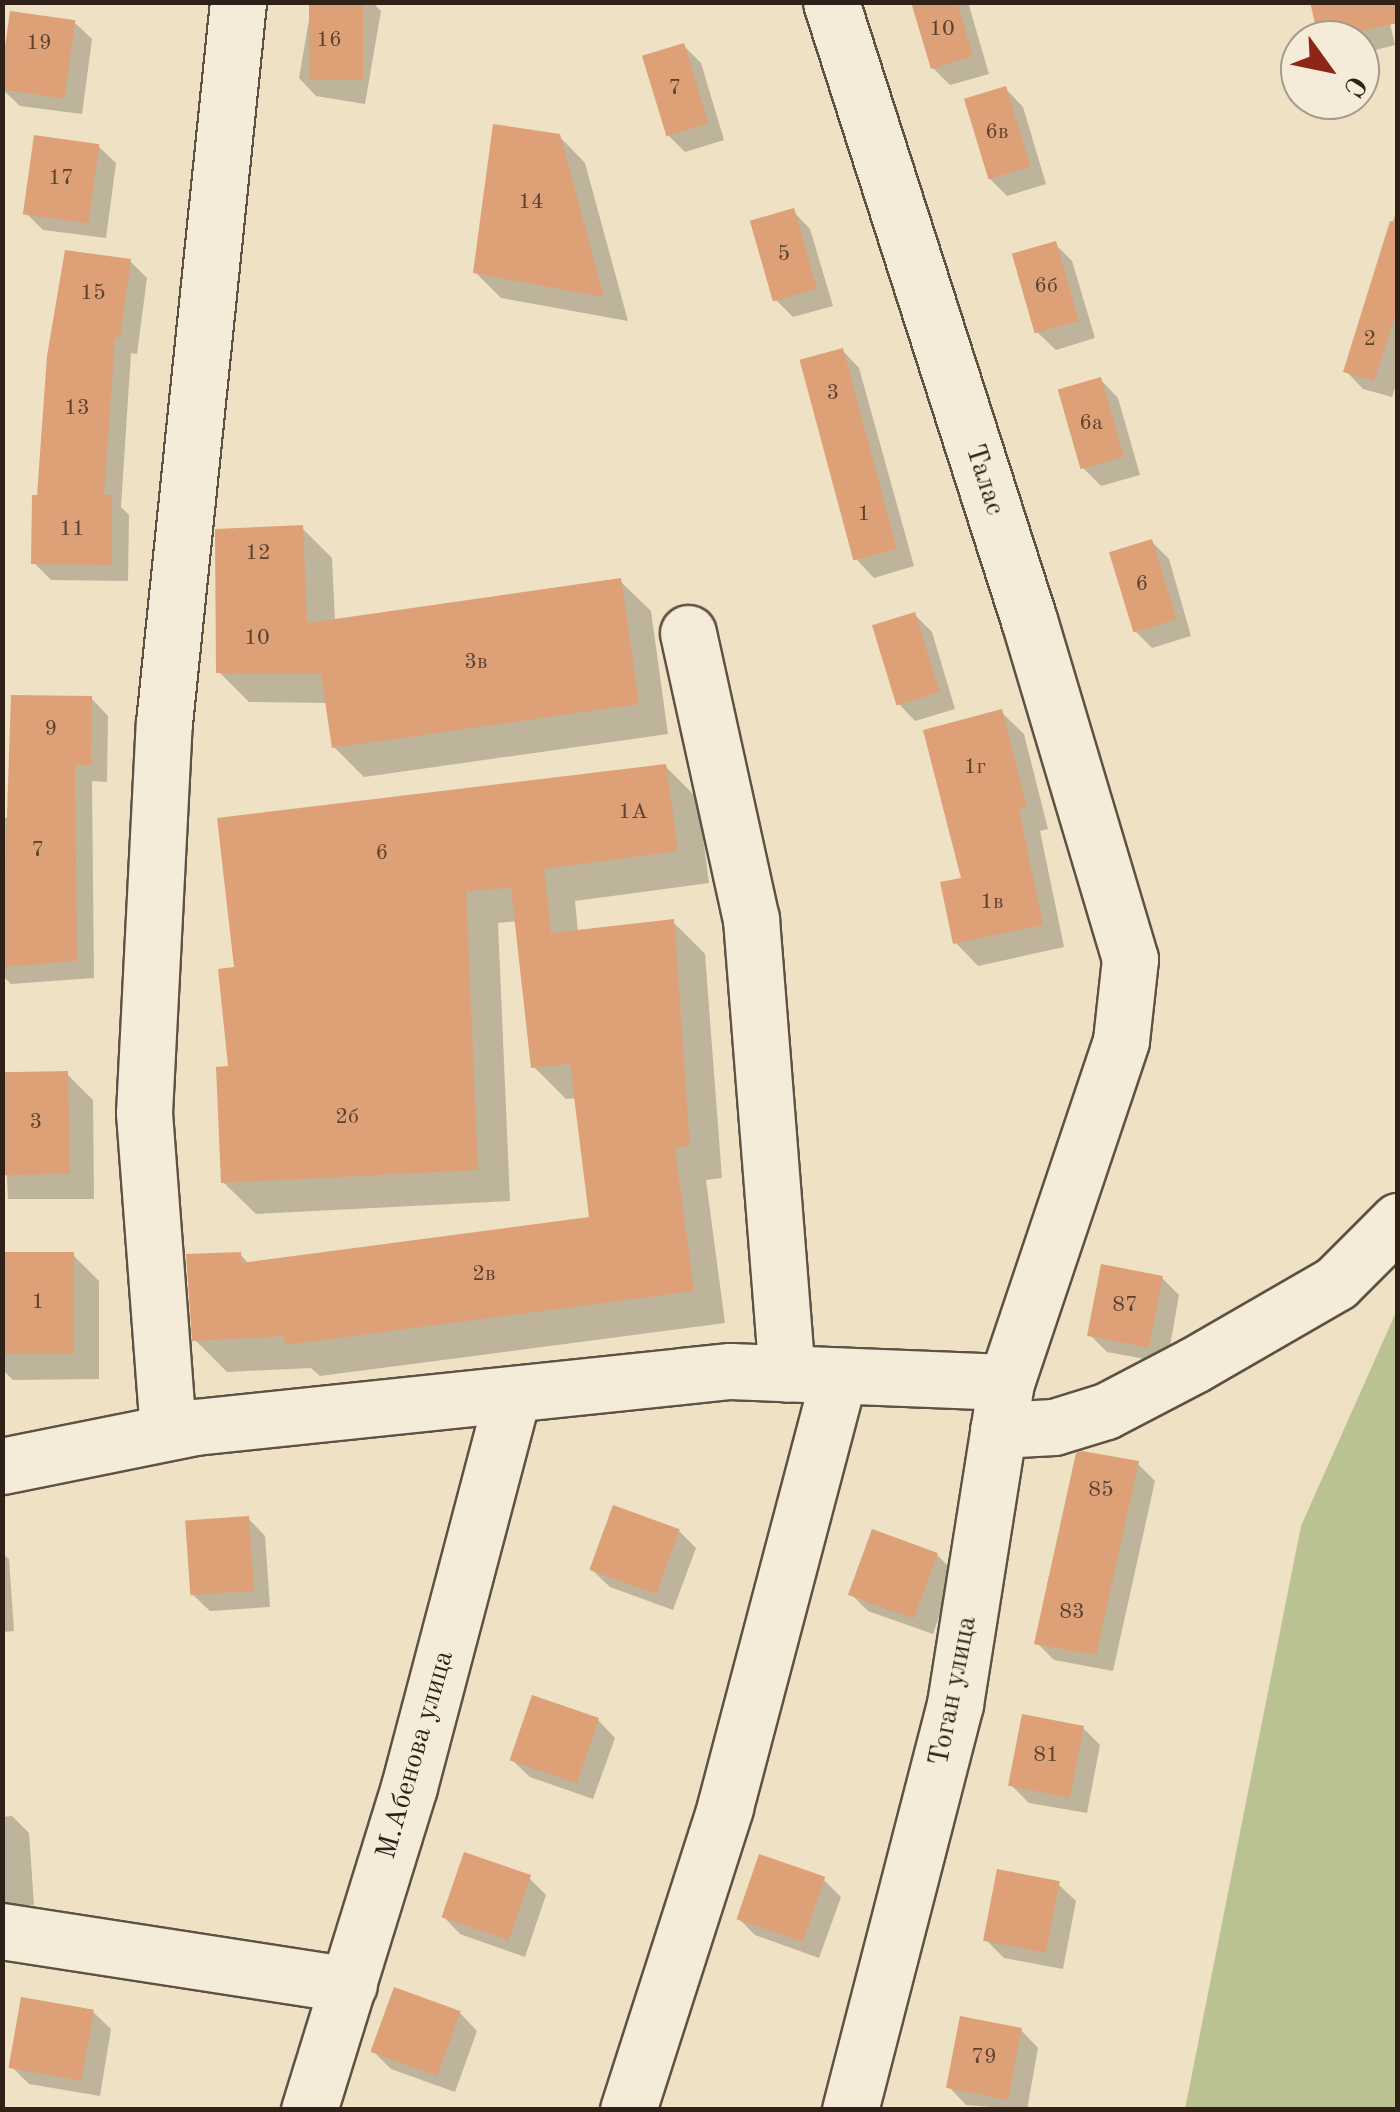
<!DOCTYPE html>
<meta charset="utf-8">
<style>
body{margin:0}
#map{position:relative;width:1400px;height:2112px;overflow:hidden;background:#eee1c4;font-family:"Old Standard TT",serif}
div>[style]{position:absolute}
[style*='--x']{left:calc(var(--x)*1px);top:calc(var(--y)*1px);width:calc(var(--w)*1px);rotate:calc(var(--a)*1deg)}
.green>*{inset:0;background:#bbc292}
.shadow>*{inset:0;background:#0003}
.building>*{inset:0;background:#dda077;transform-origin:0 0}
.roads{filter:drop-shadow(2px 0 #5f5143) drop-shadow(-2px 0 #5f5143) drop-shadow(0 2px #5f5143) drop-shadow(0 -2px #5f5143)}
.minor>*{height:55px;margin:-27.5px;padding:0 27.5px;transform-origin:27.5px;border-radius:27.5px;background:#f4ecd9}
span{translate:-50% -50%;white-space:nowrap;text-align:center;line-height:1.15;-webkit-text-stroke:8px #f4ecd9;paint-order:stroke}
.number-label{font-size:22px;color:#5a4130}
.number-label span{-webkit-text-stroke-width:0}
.street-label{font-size:28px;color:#2f2118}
.frame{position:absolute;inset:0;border:5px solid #2f2118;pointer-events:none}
.north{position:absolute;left:1280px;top:20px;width:100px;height:100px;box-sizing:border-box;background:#f4ecd9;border:2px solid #a59b8c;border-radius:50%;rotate:123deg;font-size:28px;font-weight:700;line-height:40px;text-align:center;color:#2f2118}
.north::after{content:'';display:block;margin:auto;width:35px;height:45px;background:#8f2418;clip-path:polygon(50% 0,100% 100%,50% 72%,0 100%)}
</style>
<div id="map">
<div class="green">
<div style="clip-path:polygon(1397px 1310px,1397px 2109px,1185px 2109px,1301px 1526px)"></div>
</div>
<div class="shadow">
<div style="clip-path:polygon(312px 2px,372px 2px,381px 11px,365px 104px,316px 96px,299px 78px)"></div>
<div style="clip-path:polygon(913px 2px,968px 2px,989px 74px,950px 85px,933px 68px)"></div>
<div style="clip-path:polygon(1313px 2px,1385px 2px,1395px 45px,1360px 54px,1360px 40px,1322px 40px)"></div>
<div style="clip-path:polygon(74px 22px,92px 39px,82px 114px,20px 106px,2px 89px)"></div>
<div style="clip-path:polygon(683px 45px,701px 63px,724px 140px,685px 152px,667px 134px)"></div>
<div style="clip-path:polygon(1006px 89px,1023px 107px,1046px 184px,1007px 196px,989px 178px)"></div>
<div style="clip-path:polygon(559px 136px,585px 163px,628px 321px,501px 298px,475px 272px)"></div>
<div style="clip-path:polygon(98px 146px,116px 163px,106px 238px,43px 230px,26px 213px)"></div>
<div style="clip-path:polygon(1398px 205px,1398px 378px,1392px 397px,1363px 389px,1346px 371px)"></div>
<div style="clip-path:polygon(793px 211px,810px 229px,833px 306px,793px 317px,776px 300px)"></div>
<div style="clip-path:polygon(1055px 244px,1072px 261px,1095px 338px,1056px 350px,1038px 333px)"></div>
<div style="clip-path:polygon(130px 261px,147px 278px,137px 354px,131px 353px,121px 507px,129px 515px,128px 581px,51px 580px,34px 563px,39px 497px)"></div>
<div style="clip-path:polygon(842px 350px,859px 368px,914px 566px,874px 578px,857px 560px)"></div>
<div style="clip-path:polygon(1101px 380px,1118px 398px,1140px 475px,1101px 486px,1084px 469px)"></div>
<div style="clip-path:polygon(302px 528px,332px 558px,335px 622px,620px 581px,651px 611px,668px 734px,364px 777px,334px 747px,328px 703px,249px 702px,219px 672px)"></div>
<div style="clip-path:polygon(1151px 541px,1169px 559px,1191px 636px,1152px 648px,1134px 630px)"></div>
<div style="clip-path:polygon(915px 615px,932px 632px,955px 709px,915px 721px,898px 703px)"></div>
<div style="clip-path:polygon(91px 698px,108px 716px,107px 782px,92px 781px,94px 978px,11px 984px,2px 975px,2px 818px,12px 818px)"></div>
<div style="clip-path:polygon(1001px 712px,1024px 734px,1048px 829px,1040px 831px,1064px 947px,978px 966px,956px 943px)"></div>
<div style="clip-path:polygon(665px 766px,698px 799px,709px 883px,575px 901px,578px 932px,673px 922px,705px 954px,722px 1178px,706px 1180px,725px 1323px,320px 1376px,311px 1368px,227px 1372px,195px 1340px,240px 1254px,250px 1265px,592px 1219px,577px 1098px,566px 1099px,534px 1067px,518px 921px,498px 923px,510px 1201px,256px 1214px,223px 1182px,237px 969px)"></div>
<div style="clip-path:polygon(67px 1074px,93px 1100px,94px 1199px,8px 1199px,2px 1075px)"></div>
<div style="clip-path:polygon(2px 1255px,73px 1255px,99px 1281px,99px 1379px,13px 1380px,2px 1369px)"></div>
<div style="clip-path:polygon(1162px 1278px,1179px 1295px,1167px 1363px,1107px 1352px,1090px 1335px)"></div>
<div style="clip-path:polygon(1138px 1464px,1155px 1481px,1113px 1671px,1054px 1660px,1037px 1643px,1049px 1575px,1055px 1576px)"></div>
<div style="clip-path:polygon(248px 1518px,265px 1536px,270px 1607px,210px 1611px,192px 1594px)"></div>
<div style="clip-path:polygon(679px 1531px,696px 1548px,673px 1610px,610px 1587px,592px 1570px)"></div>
<div style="clip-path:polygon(2px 1553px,9px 1559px,14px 1631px,2px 1632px)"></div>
<div style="clip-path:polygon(937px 1555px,954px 1572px,933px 1634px,868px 1611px,851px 1594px)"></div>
<div style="clip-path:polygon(598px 1720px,615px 1738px,593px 1799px,530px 1777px,512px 1760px)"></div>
<div style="clip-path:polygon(1083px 1728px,1100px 1745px,1087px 1813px,1029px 1803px,1011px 1785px)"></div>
<div style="clip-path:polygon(12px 1816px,29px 1833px,34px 1905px,2px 1907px,2px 1817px)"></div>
<div style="clip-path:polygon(529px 1878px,546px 1895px,525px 1957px,460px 1934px,443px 1916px)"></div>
<div style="clip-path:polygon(824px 1880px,841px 1897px,819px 1958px,755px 1935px,738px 1918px)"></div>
<div style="clip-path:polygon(1058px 1884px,1076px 1901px,1063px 1969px,1004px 1958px,986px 1940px)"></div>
<div style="clip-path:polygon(93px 2012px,111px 2029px,100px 2096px,29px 2084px,12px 2067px)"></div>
<div style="clip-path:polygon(460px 2013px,477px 2031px,455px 2092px,391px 2069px,374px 2052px)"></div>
<div style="clip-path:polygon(1021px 2030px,1038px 2048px,1027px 2110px,966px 2105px,949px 2087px)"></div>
</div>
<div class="building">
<div style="left:309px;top:2px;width:54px;height:78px"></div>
<div style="clip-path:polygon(911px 2px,957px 2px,973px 56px,931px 69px)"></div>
<div style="clip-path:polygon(1310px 2px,1398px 2px,1398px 23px,1319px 40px)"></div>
<div style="left:10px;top:11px;width:66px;height:79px;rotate:8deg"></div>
<div style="left:684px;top:43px;width:84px;height:44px;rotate:73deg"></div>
<div style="left:1006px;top:86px;width:84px;height:44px;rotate:73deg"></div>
<div style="clip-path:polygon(493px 124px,560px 134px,604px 297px,473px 273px)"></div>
<div style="left:34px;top:135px;width:66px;height:80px;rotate:8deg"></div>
<div style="left:794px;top:208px;width:84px;height:46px;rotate:74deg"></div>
<div style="clip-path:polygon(1390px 221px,1398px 222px,1398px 307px,1374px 381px,1343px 372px)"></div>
<div style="left:1056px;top:241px;width:83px;height:46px;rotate:74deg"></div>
<div style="clip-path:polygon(65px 250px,131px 259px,120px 338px,115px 337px,104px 495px,112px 495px,112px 565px,31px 564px,32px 495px,37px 495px,47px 356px)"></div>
<div style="left:843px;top:348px;width:208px;height:45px;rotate:75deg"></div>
<div style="left:1101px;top:377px;width:83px;height:45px;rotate:74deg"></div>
<div style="clip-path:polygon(303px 525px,307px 623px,621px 578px,639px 704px,332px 748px,321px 674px,216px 673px,215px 529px)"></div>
<div style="left:1152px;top:539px;width:84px;height:45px;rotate:73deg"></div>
<div style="left:915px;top:612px;width:84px;height:45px;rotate:73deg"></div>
<div style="clip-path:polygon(11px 695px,92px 696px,91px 765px,75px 765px,77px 961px,2px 967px)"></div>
<div style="clip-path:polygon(1002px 709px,1027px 807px,1019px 809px,1043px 925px,953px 944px,940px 882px,961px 878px,923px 730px)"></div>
<div style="clip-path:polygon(666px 764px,678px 851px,544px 869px,551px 933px,674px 919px,690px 1146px,675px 1148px,694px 1291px,285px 1345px,284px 1336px,192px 1341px,186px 1254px,241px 1252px,241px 1263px,589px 1217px,570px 1064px,531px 1068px,511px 888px,466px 891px,478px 1170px,221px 1183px,216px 1067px,228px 1066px,218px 969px,234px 967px,217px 818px)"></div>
<div style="left:68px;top:1071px;width:103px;height:66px;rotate:89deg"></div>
<div style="left:74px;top:1252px;width:102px;height:72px;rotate:90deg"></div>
<div style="left:1101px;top:1264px;width:63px;height:73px;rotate:11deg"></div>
<div style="clip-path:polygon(1082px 1451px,1139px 1461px,1096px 1655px,1034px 1644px,1076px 1453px)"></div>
<div style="left:613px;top:1505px;width:71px;height:69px;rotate:20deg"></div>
<div style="left:249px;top:1516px;width:75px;height:64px;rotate:86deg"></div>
<div style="left:872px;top:1529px;width:70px;height:70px;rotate:20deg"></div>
<div style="left:532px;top:1695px;width:71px;height:69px;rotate:19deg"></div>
<div style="left:1022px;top:1714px;width:63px;height:73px;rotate:11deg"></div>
<div style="left:464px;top:1852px;width:71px;height:69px;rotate:19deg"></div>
<div style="left:759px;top:1854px;width:70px;height:69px;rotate:19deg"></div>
<div style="left:997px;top:1869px;width:64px;height:73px;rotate:11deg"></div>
<div style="left:394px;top:1987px;width:71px;height:69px;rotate:20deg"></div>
<div style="left:21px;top:1997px;width:74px;height:72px;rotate:10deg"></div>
<div style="left:960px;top:2016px;width:63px;height:73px;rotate:11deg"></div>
</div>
<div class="roads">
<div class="minor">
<div style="--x:831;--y:2;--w:649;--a:72.24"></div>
<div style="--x:1029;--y:620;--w:354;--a:73.4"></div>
<div style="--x:1130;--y:959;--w:82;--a:96.3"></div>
<div style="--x:1121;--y:1041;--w:360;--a:108.6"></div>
<div style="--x:1006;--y:1382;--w:326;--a:99"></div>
<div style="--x:955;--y:1704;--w:419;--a:104.5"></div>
<div style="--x:688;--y:633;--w:293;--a:77.6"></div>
<div style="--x:751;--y:919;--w:456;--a:85.5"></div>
<div style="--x:998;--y:1430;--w:56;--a:-3.1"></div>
<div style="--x:1054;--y:1427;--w:54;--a:-17.1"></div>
<div style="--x:1106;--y:1411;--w:99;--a:-27.6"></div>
<div style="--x:1194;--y:1365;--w:164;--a:-30"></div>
<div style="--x:1336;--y:1283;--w:88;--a:-45"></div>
<div style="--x:168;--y:1432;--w:320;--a:-94.3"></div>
<div style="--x:144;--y:1113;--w:391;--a:-87.1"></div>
<div style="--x:164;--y:723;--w:725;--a:-84.14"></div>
<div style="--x:2;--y:1466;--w:197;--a:-11.4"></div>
<div style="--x:195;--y:1427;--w:538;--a:-5.98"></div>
<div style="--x:730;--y:1371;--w:276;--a:2.3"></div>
<div style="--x:2;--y:1931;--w:351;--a:8.8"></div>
<div style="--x:309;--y:2110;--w:338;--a:-72.8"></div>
<div style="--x:409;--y:1787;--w:402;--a:-75.2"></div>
<div style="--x:628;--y:2110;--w:318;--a:-72.2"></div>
<div style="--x:725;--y:1807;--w:446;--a:-75.2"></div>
</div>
</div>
<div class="number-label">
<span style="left:942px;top:30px">10</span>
<span style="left:329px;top:41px">16</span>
<span style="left:39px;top:44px">19</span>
<span style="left:675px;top:89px">7</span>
<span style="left:997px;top:133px">6в</span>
<span style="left:61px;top:179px">17</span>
<span style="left:531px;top:203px">14</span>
<span style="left:784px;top:255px">5</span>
<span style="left:1046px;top:287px">6б</span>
<span style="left:93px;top:294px">15</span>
<span style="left:1370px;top:340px">2</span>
<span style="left:833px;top:394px">3</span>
<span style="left:77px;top:409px">13</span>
<span style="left:1091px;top:424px">6а</span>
<span style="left:864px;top:515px">1</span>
<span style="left:72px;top:530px">11</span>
<span style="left:258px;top:554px">12</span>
<span style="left:1142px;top:585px">6</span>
<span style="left:257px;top:639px">10</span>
<span style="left:476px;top:663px">3в</span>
<span style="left:51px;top:730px">9</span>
<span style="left:975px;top:768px">1г</span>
<span style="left:633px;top:813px">1А</span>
<span style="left:38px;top:851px">7</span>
<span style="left:382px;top:854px">6</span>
<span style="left:992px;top:903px">1в</span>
<span style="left:347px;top:1118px">2б</span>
<span style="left:36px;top:1123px">3</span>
<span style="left:484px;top:1275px">2в</span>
<span style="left:38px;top:1303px">1</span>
<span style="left:1125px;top:1306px">87</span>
<span style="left:1101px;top:1491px">85</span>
<span style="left:1072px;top:1613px">83</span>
<span style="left:1046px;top:1756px">81</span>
<span style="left:984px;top:2058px">79</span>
</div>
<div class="street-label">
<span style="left:984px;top:480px;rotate:72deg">Талас</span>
<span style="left:954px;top:1691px;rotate:-79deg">Тоган улица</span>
<span style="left:416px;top:1755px;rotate:-74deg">М.Абенова улица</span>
</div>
<div class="frame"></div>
<div class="north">С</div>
</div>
